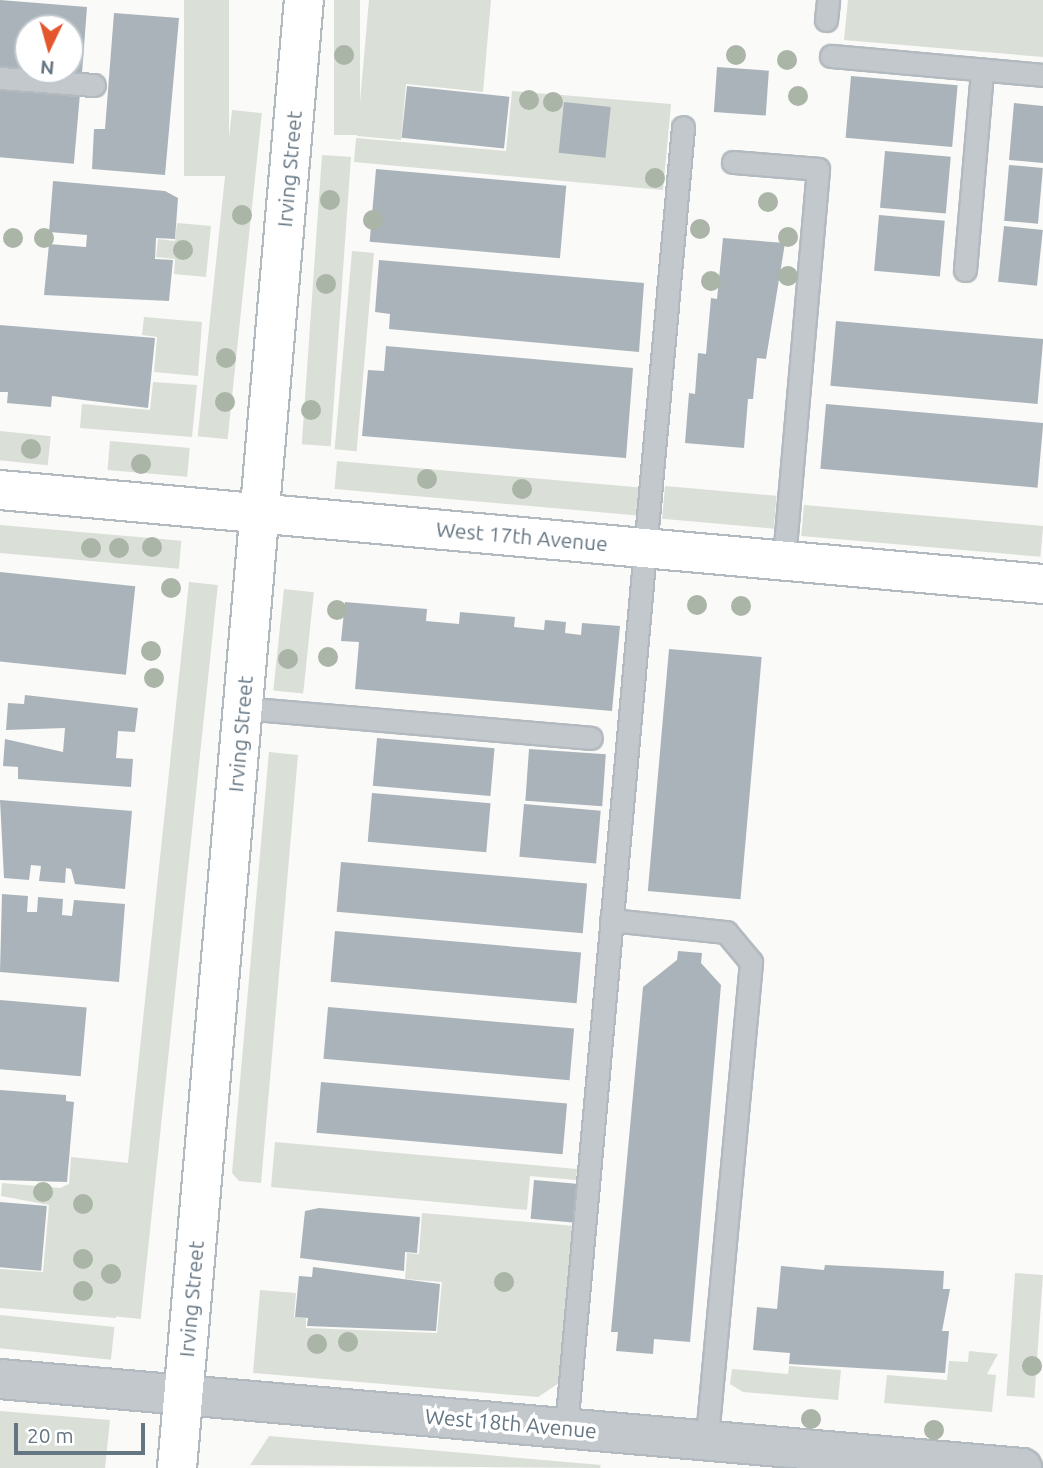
<!DOCTYPE html>
<style>
body{margin:0}
#map{position:relative;width:1043px;height:1468px;overflow:hidden;background:#fafaf8;font-family:Ubuntu,sans-serif}
div>[style]{position:absolute}
[style*='--x']{left:calc(var(--x)*1px);top:calc(var(--y)*1px);width:calc(var(--w)*1px);rotate:calc(var(--a)*1deg)}
.green>*{inset:0;background:#dadfd7;transform-origin:0 0}
.building>*{inset:0;background:#aab3b9;transform-origin:0 0}
.roads{filter:drop-shadow(2px 0 #b3babf) drop-shadow(-2px 0 #b3babf) drop-shadow(0 2px #b3babf) drop-shadow(0 -2px #b3babf)}
.lane>*{height:21px;margin:-10.5px;padding:0 10.5px;transform-origin:10.5px;border-radius:10.5px;background:#c3c8cc}
.street>*{height:38px;margin:-19px;padding:0 19px;transform-origin:19px;border-radius:19px;background:#c3c8cc}
.secondary>*{height:38px;margin:-19px;padding:0 19px;transform-origin:19px;border-radius:19px;background:#fff}
.trees>*{width:20px;height:20px;margin:-10px;border-radius:50%;background:#aab4a7}
span{translate:-50% -50%;white-space:nowrap;text-align:center;line-height:1.15;-webkit-text-stroke:7px #fff;paint-order:stroke}
.street-label{font-size:21px;color:#657683}
.north{position:absolute;left:14px;top:14px;width:70px;height:70px;box-sizing:border-box;background:#fff;border:2px solid #c1c8cd;border-radius:50%;rotate:185deg;font-size:19px;font-weight:700;line-height:28px;text-align:center;color:#657683}
.north::after{content:'';display:block;margin:auto;width:24px;height:32px;background:#e4572e;clip-path:polygon(50% 0,100% 100%,50% 72%,0 100%)}
.scale{position:absolute;left:14px;top:1423px;width:131px;height:32px;box-sizing:border-box;border:4px solid #657683;border-top:0;padding-left:9px;font-size:21px;line-height:24px;white-space:nowrap;color:#657683;-webkit-text-stroke:5px #fff;paint-order:stroke}
</style>
<div id="map">
<div class="green">
<div style="left:184px;top:0;width:45px;height:176px"></div>
<div style="left:334px;top:0;width:26px;height:135px"></div>
<div style="clip-path:polygon(369px 0,491px 0,483px 92px,406px 84px,401px 140px,357px 136px)"></div>
<div style="clip-path:polygon(848px 0,1043px 0,1043px 57px,844px 40px)"></div>
<div style="clip-path:polygon(512px 91px,671px 104px,663px 190px,354px 162px,356px 138px,506px 151px)"></div>
<div style="left:232px;top:110px;width:30px;height:328px;rotate:6deg"></div>
<div style="left:322px;top:155px;width:29px;height:290px;rotate:4deg"></div>
<div style="clip-path:polygon(177px 223px,211px 226px,206px 277px,174px 274px,175px 259px,156px 257px,158px 239px,175px 241px)"></div>
<div style="left:352px;top:251px;width:22px;height:199px;rotate:5deg"></div>
<div style="clip-path:polygon(144px 317px,202px 322px,198px 376px,154px 372px,157px 337px,142px 335px)"></div>
<div style="clip-path:polygon(153px 382px,197px 385px,192px 437px,80px 428px,82px 404px,150px 410px)"></div>
<div style="left:0;top:431px;width:51px;height:29px;rotate:6deg"></div>
<div style="left:110px;top:441px;width:80px;height:29px;rotate:5deg"></div>
<div style="left:337px;top:461px;width:307px;height:28px;rotate:5deg"></div>
<div style="left:665px;top:486px;width:112px;height:33px;rotate:5deg"></div>
<div style="left:804px;top:505px;width:240px;height:31px;rotate:5deg"></div>
<div style="left:0;top:525px;width:182px;height:28px;rotate:5deg"></div>
<div style="left:189px;top:582px;width:29px;height:738px;rotate:6deg"></div>
<div style="left:284px;top:589px;width:30px;height:102px;rotate:6deg"></div>
<div style="clip-path:polygon(269px 752px,298px 755px,261px 1183px,239px 1181px,232px 1173px)"></div>
<div style="clip-path:polygon(275px 1142px,577px 1169px,576px 1180px,530px 1176px,527px 1210px,271px 1187px)"></div>
<div style="clip-path:polygon(71px 1157px,129px 1163px,116px 1318px,0 1308px,0 1269px,43px 1272px,49px 1205px,1px 1196px,2px 1183px,60px 1188px,69px 1184px)"></div>
<div style="clip-path:polygon(422px 1213px,575px 1226px,562px 1381px,538px 1397px,253px 1373px,260px 1290px,296px 1293px,294px 1317px,306px 1318px,306px 1328px,437px 1333px,442px 1282px,405px 1279px,407px 1253px,419px 1254px)"></div>
<div style="left:1015px;top:1273px;width:28px;height:123px;rotate:4deg"></div>
<div style="left:0;top:1315px;width:115px;height:33px;rotate:6deg"></div>
<div style="clip-path:polygon(969px 1351px,998px 1354px,987px 1374px,996px 1375px,992px 1412px,884px 1403px,887px 1375px,947px 1380px,949px 1361px,968px 1362px)"></div>
<div style="clip-path:polygon(789px 1366px,841px 1370px,838px 1400px,743px 1392px,730px 1384px,732px 1369px,788px 1374px)"></div>
<div style="clip-path:polygon(0 1411px,110px 1420px,105px 1468px,0 1468px)"></div>
<div style="clip-path:polygon(269px 1436px,601px 1465px,600px 1468px,250px 1465px)"></div>
</div>
<div class="building">
<div style="clip-path:polygon(0 0,87px 7px,82px 73px,65px 72px,70px 28px,28px 28px,28px 69px,0 66px)"></div>
<div style="clip-path:polygon(114px 13px,179px 18px,165px 175px,92px 169px,94px 129px,105px 129px)"></div>
<div style="left:717px;top:67px;width:52px;height:45px;rotate:4deg"></div>
<div style="left:851px;top:76px;width:107px;height:62px;rotate:5deg"></div>
<div style="left:407px;top:86px;width:103px;height:52px;rotate:6deg"></div>
<div style="left:0;top:90px;width:80px;height:67px;rotate:5deg"></div>
<div style="left:564px;top:102px;width:47px;height:51px;rotate:6deg"></div>
<div style="clip-path:polygon(1014px 103px,1043px 106px,1043px 163px,1009px 160px)"></div>
<div style="left:885px;top:151px;width:66px;height:57px;rotate:5deg"></div>
<div style="left:1009px;top:165px;width:34px;height:56px;rotate:5deg"></div>
<div style="left:376px;top:169px;width:191px;height:73px;rotate:5deg"></div>
<div style="clip-path:polygon(53px 181px,165px 191px,178px 198px,175px 239px,156px 238px,155px 259px,173px 260px,169px 301px,44px 295px,49px 244px,86px 247px,87px 235px,49px 232px)"></div>
<div style="left:879px;top:215px;width:66px;height:56px;rotate:5deg"></div>
<div style="left:1004px;top:226px;width:39px;height:56px;rotate:6deg"></div>
<div style="clip-path:polygon(723px 238px,785px 243px,766px 359px,757px 358px,753px 399px,748px 399px,744px 448px,685px 443px,689px 393px,695px 394px,698px 353px,706px 354px,711px 298px,717px 299px)"></div>
<div style="clip-path:polygon(379px 260px,644px 283px,639px 352px,389px 329px,390px 314px,375px 312px)"></div>
<div style="left:836px;top:321px;width:208px;height:65px;rotate:5deg"></div>
<div style="clip-path:polygon(0 325px,155px 338px,148px 408px,52px 396px,51px 407px,7px 403px,8px 392px,0 392px)"></div>
<div style="clip-path:polygon(386px 346px,633px 368px,626px 458px,362px 436px,368px 370px,384px 371px)"></div>
<div style="left:826px;top:404px;width:218px;height:65px;rotate:5deg"></div>
<div style="left:0;top:572px;width:136px;height:89px;rotate:6deg"></div>
<div style="clip-path:polygon(345px 602px,427px 609px,426px 621px,459px 624px,460px 612px,515px 617px,514px 627px,544px 630px,545px 620px,566px 622px,565px 633px,581px 635px,582px 623px,620px 626px,612px 711px,355px 689px,359px 642px,341px 641px)"></div>
<div style="left:669px;top:649px;width:93px;height:243px;rotate:5deg"></div>
<div style="clip-path:polygon(25px 695px,138px 708px,135px 732px,118px 731px,117px 746px,116px 758px,133px 759px,131px 787px,18px 779px,18px 767px,3px 766px,5px 739px,63px 752px,65px 728px,6px 730px,8px 703px,24px 704px)"></div>
<div style="left:377px;top:738px;width:118px;height:48px;rotate:5deg"></div>
<div style="left:529px;top:749px;width:77px;height:52px;rotate:4deg"></div>
<div style="left:372px;top:793px;width:119px;height:49px;rotate:5deg"></div>
<div style="clip-path:polygon(0 800px,132px 811px,125px 889px,75px 884px,71px 869px,66px 868px,65px 883px,39px 881px,41px 866px,31px 865px,29px 880px,4px 878px)"></div>
<div style="left:524px;top:804px;width:77px;height:53px;rotate:5deg"></div>
<div style="left:341px;top:862px;width:247px;height:50px;rotate:5deg"></div>
<div style="clip-path:polygon(2px 894px,28px 896px,27px 912px,37px 912px,38px 897px,63px 899px,62px 915px,72px 916px,74px 900px,125px 904px,119px 982px,0 972px)"></div>
<div style="left:335px;top:931px;width:247px;height:51px;rotate:5deg"></div>
<div style="clip-path:polygon(678px 951px,702px 953px,701px 963px,721px 985px,690px 1342px,654px 1339px,653px 1354px,616px 1351px,618px 1332px,611px 1332px,643px 987px,677px 960px)"></div>
<div style="left:0;top:1000px;width:87px;height:69px;rotate:5deg"></div>
<div style="left:328px;top:1007px;width:247px;height:52px;rotate:5deg"></div>
<div style="left:321px;top:1082px;width:247px;height:51px;rotate:5deg"></div>
<div style="clip-path:polygon(0 1090px,66px 1095px,66px 1101px,74px 1102px,67px 1182px,0 1180px)"></div>
<div style="left:534px;top:1180px;width:45px;height:39px;rotate:5deg"></div>
<div style="left:0;top:1202px;width:47px;height:65px;rotate:5deg"></div>
<div style="clip-path:polygon(319px 1208px,420px 1217px,417px 1253px,405px 1252px,404px 1271px,300px 1258px,305px 1211px)"></div>
<div style="clip-path:polygon(825px 1265px,944px 1271px,943px 1289px,950px 1289px,942px 1331px,949px 1331px,945px 1373px,789px 1364px,790px 1353px,753px 1350px,757px 1307px,777px 1309px,781px 1266px,824px 1270px)"></div>
<div style="clip-path:polygon(313px 1267px,440px 1284px,436px 1331px,307px 1326px,308px 1318px,295px 1317px,299px 1276px,312px 1277px)"></div>
</div>
<div class="roads">
<div class="lane">
<div style="--x:826;--y:20;--w:20;--a:-84"></div>
<div style="--x:831;--y:56;--w:213;--a:5.1"></div>
<div style="--x:0;--y:78;--w:94;--a:4.3"></div>
<div style="--x:733;--y:162;--w:85;--a:4.7"></div>
<div style="--x:818;--y:169;--w:392;--a:95"></div>
<div style="--x:965;--y:270;--w:201;--a:-85.1"></div>
<div style="--x:242;--y:708;--w:350;--a:4.9"></div>
<div style="--x:611;--y:920;--w:116;--a:6"></div>
<div style="--x:726;--y:932;--w:39;--a:50"></div>
<div style="--x:751;--y:962;--w:480;--a:95.3"></div>
<div style="--x:566;--y:1428;--w:1306;--a:-84.86"></div>
</div>
<div class="street">
<div style="--x:0;--y:1379;--w:1026;--a:4.98"></div>
</div>
<div class="secondary">
<div style="--x:0;--y:490;--w:1047;--a:5.15"></div>
<div style="--x:177;--y:1468;--w:1473;--a:-85.06"></div>
</div>
</div>
<div class="trees">
<div style="left:344px;top:55px"></div>
<div style="left:736px;top:55px"></div>
<div style="left:787px;top:60px"></div>
<div style="left:798px;top:96px"></div>
<div style="left:529px;top:100px"></div>
<div style="left:553px;top:102px"></div>
<div style="left:655px;top:178px"></div>
<div style="left:330px;top:200px"></div>
<div style="left:768px;top:202px"></div>
<div style="left:242px;top:215px"></div>
<div style="left:373px;top:220px"></div>
<div style="left:700px;top:229px"></div>
<div style="left:788px;top:237px"></div>
<div style="left:13px;top:238px"></div>
<div style="left:44px;top:238px"></div>
<div style="left:183px;top:250px"></div>
<div style="left:788px;top:276px"></div>
<div style="left:711px;top:281px"></div>
<div style="left:326px;top:284px"></div>
<div style="left:226px;top:358px"></div>
<div style="left:225px;top:402px"></div>
<div style="left:311px;top:410px"></div>
<div style="left:31px;top:449px"></div>
<div style="left:141px;top:464px"></div>
<div style="left:427px;top:479px"></div>
<div style="left:522px;top:489px"></div>
<div style="left:152px;top:547px"></div>
<div style="left:91px;top:548px"></div>
<div style="left:119px;top:548px"></div>
<div style="left:171px;top:588px"></div>
<div style="left:697px;top:605px"></div>
<div style="left:741px;top:606px"></div>
<div style="left:337px;top:610px"></div>
<div style="left:151px;top:651px"></div>
<div style="left:328px;top:657px"></div>
<div style="left:288px;top:659px"></div>
<div style="left:154px;top:678px"></div>
<div style="left:43px;top:1192px"></div>
<div style="left:83px;top:1204px"></div>
<div style="left:83px;top:1259px"></div>
<div style="left:111px;top:1274px"></div>
<div style="left:504px;top:1282px"></div>
<div style="left:83px;top:1291px"></div>
<div style="left:348px;top:1342px"></div>
<div style="left:317px;top:1344px"></div>
<div style="left:1032px;top:1366px"></div>
<div style="left:811px;top:1419px"></div>
<div style="left:934px;top:1430px"></div>
</div>
<div class="street-label">
<span style="left:289px;top:169px;rotate:-85deg">Irving Street</span>
<span style="left:522px;top:536px;rotate:5deg">West 17th Avenue</span>
<span style="left:240px;top:734px;rotate:-85deg">Irving Street</span>
<span style="left:191px;top:1299px;rotate:-85deg">Irving Street</span>
<span style="left:511px;top:1423px;rotate:5deg">West 18th Avenue</span>
</div>
<div class="north">N</div>
<div class="scale">20 m</div>
</div>
